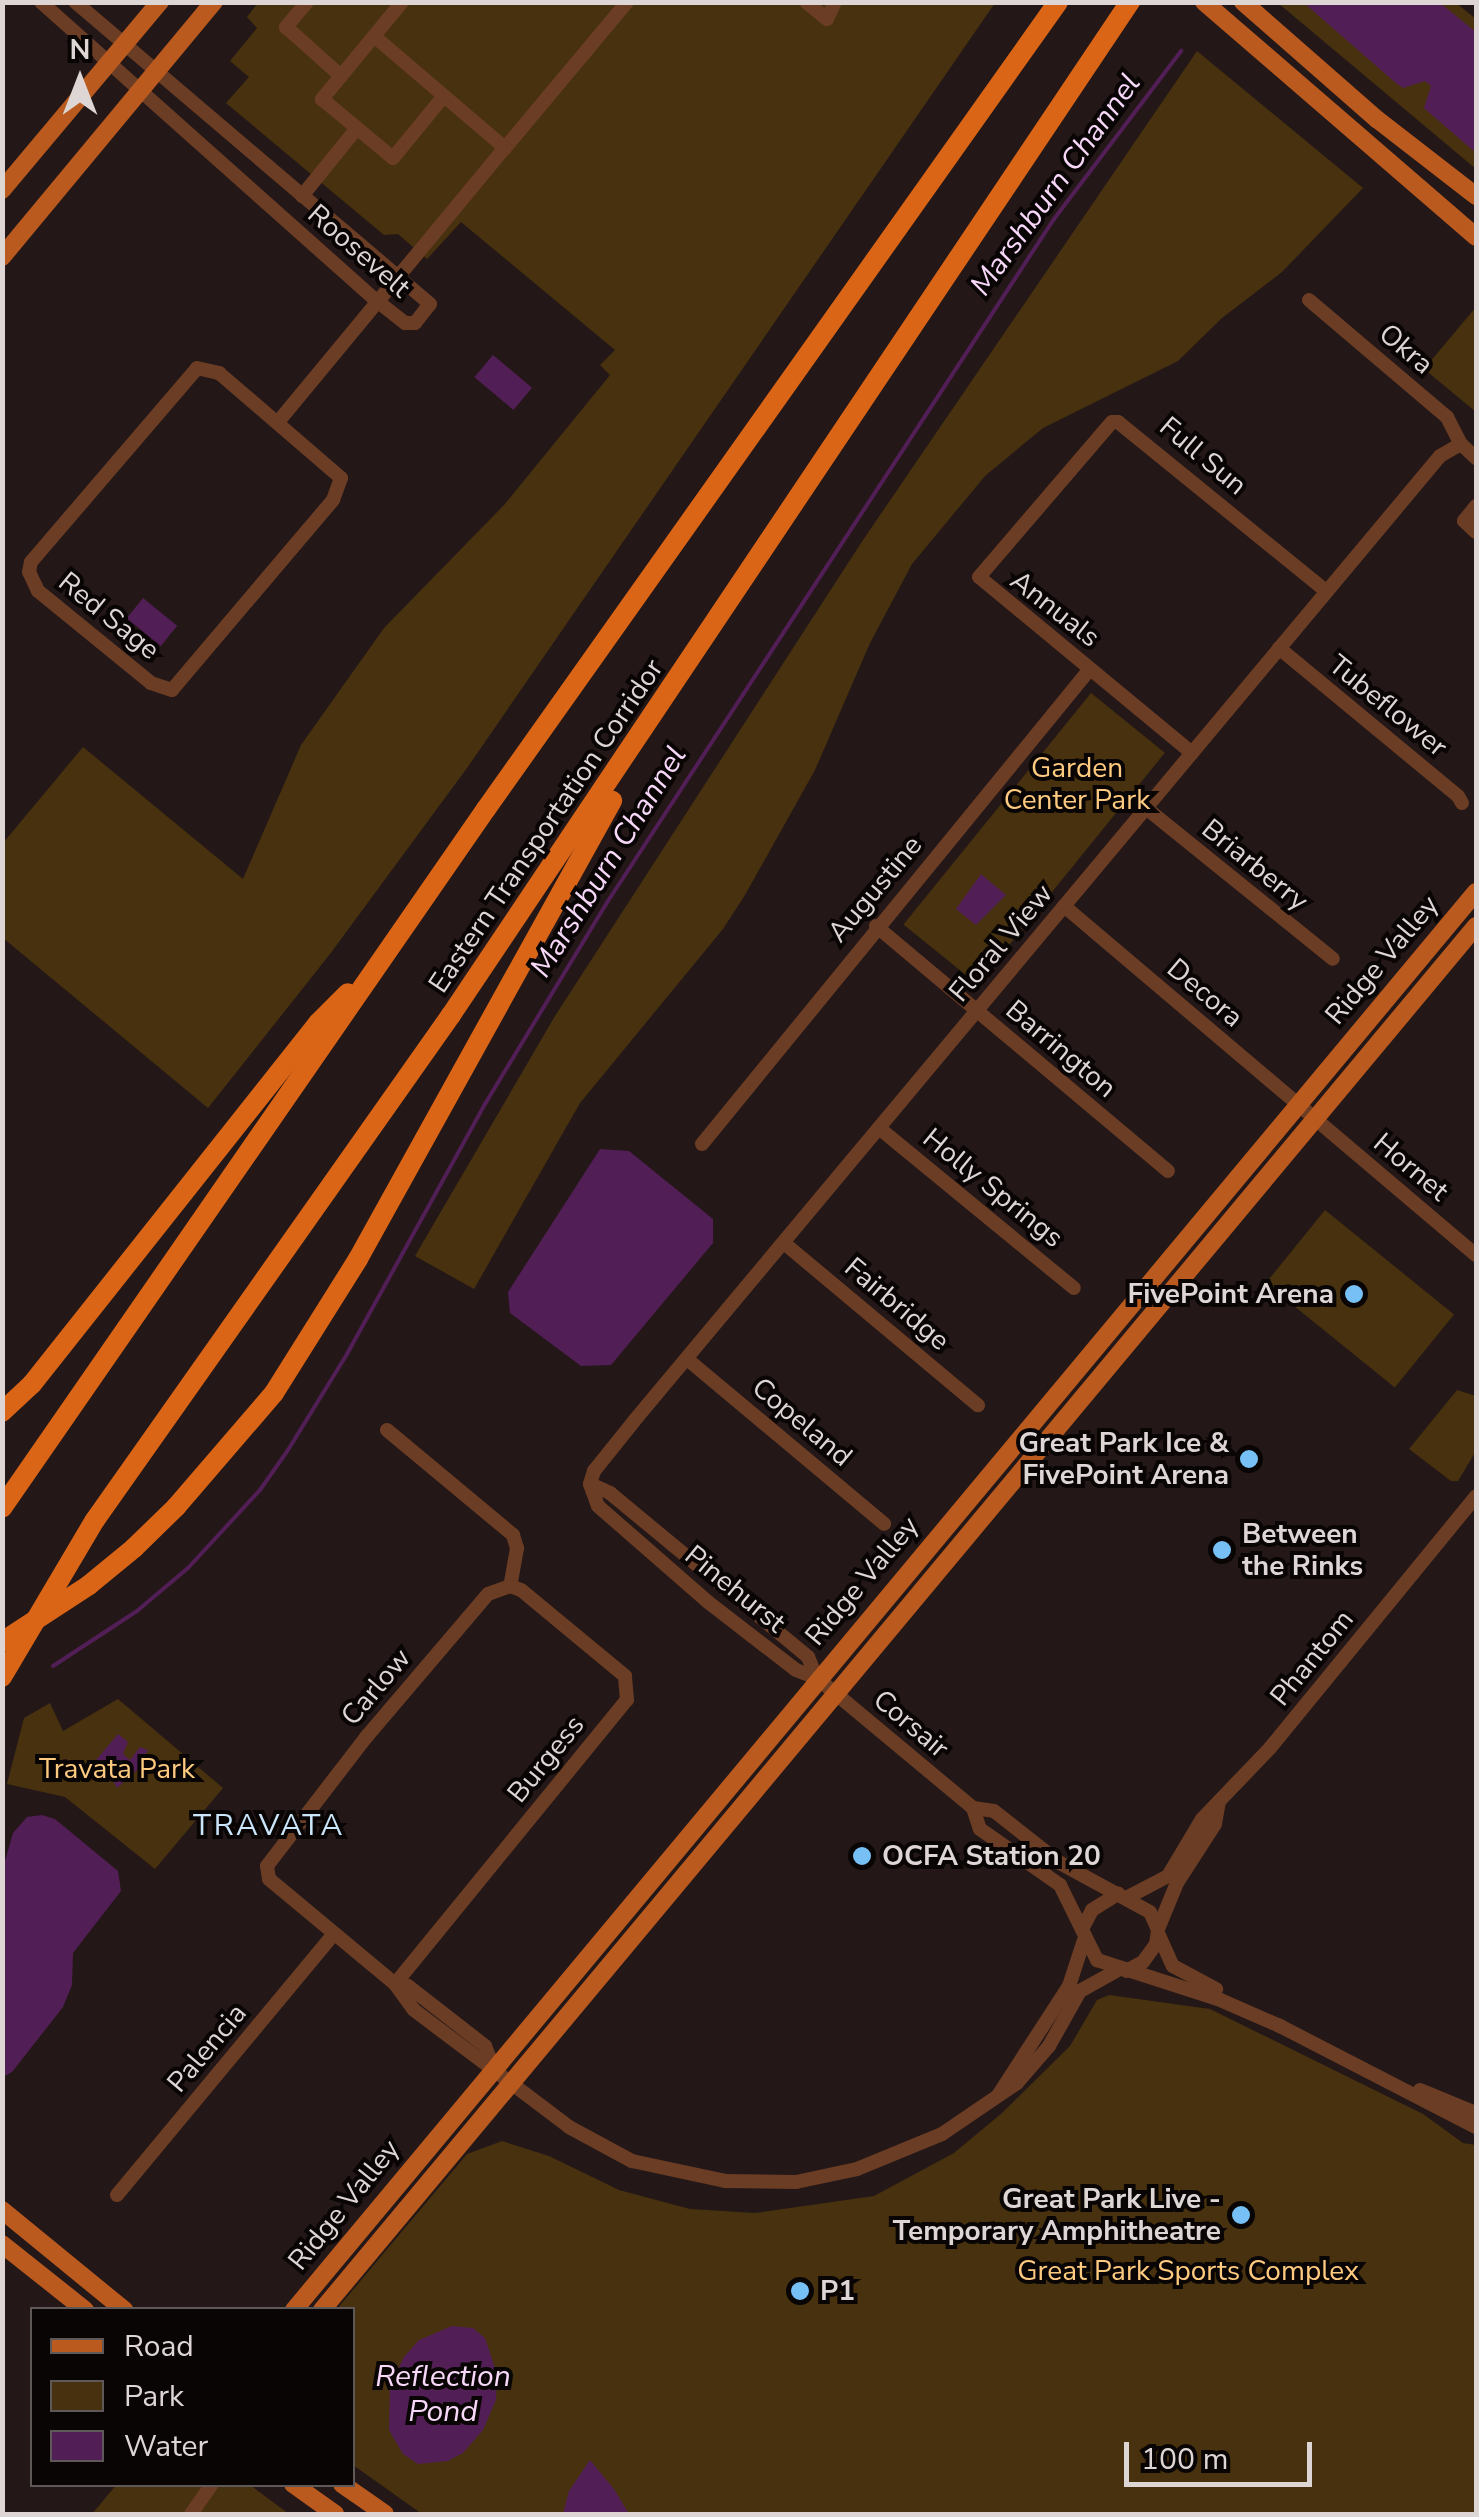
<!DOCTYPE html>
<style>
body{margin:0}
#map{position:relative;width:1479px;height:2517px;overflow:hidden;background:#241717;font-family:"Nunito Sans",sans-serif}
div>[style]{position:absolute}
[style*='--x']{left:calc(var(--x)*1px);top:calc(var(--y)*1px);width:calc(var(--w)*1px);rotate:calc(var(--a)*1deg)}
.green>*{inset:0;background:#47310e;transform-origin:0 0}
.water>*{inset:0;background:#511e55;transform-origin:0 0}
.stream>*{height:4px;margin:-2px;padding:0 2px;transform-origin:2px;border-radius:2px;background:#511e55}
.minor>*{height:14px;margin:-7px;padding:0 7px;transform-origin:7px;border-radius:7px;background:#6b3d24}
.major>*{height:18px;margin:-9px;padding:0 9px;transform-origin:9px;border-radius:9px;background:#bb5a1f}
.highway>*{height:20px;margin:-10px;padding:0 10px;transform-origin:10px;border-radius:10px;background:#da6517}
.dots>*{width:28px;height:28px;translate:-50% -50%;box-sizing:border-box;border:5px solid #090505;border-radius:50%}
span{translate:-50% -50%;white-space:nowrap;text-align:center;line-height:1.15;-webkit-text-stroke:8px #090505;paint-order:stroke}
.street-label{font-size:28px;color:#ded5d5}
.park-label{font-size:28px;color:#feca7f}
.poi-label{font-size:28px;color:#ded5d5;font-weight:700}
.right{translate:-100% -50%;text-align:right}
.left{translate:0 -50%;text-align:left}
.water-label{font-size:30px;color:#f7d8f9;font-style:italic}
.neighbourhood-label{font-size:30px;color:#cbe6fa;letter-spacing:2.5px}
.frame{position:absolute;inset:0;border:5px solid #ded5d5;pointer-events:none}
.legend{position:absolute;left:30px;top:2307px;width:325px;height:180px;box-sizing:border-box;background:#090505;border:2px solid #5e5858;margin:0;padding:12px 18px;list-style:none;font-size:30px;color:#ded5d5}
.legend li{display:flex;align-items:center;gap:20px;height:50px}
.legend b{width:50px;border:2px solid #5e5858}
.north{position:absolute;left:30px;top:30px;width:100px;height:100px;-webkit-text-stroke:8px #090505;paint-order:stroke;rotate:0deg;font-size:28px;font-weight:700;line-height:40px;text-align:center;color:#ded5d5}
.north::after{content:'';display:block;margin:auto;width:35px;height:45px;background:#ded5d5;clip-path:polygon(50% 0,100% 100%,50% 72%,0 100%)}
.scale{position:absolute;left:1124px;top:2442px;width:188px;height:45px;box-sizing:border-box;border:5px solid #ded5d5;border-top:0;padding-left:12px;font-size:30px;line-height:35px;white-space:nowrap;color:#ded5d5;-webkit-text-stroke:8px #090505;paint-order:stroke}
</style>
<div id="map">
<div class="green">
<div style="clip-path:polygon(258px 3px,995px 3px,467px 768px,330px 954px,208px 1108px,3px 938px,3px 843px,83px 747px,243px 879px,301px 745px,384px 628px,505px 504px,610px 375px,600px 365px,615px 350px,461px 222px,427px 259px,398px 234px,384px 235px,226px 103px,249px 77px,230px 61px,257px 28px,247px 17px)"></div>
<div style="clip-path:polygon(1278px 3px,1456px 3px,1476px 19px,1476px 169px)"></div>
<div style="clip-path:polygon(1197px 51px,1363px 188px,1282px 272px,1222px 318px,1178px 361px,1043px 428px,985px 476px,912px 564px,870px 643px,815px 770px,745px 895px,723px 929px,580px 1103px,474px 1289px,415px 1256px,555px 1016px,863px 540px)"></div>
<div style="clip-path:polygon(1476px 307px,1476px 412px,1424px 369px)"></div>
<div style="left:1091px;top:693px;width:95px;height:298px;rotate:39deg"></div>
<div style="left:1325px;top:1210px;width:166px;height:94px;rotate:39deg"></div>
<div style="clip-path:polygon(1457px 1390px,1476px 1396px,1476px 1451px,1458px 1481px,1451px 1481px,1409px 1449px)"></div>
<div style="clip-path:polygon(118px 1699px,223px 1788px,155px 1869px,65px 1797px,7px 1784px,24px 1718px,50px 1703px,63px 1731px)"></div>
<div style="clip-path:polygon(1109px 1995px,1210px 2009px,1423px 2114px,1463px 2143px,1476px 2145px,1476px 2514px,422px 2514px,353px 2465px,352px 2310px,336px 2310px,467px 2154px,502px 2141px,549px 2156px,619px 2190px,690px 2209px,755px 2213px,874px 2196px,954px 2153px,1002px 2113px,1070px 2046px,1097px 2000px)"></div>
<div style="clip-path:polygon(117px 2484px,250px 2485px,289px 2514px,92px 2514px)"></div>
</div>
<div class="water">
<div style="clip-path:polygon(1304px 3px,1440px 3px,1476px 32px,1476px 153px,1424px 108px,1431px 86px,1425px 81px,1403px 88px,1397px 84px)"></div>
<div style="left:493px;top:355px;width:51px;height:29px;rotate:40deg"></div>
<div style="left:143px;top:598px;width:44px;height:26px;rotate:39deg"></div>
<div style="clip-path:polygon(981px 874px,1006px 895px,976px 925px,956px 909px)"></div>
<div style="clip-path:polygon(600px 1149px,629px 1151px,713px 1219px,713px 1243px,611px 1365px,581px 1366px,510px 1313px,508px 1292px)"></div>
<div style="clip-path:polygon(118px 1734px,128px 1742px,123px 1754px,130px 1760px,140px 1747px,148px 1750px,137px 1770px,117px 1788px,112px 1779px,125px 1768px,116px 1761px,106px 1769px,96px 1760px)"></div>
<div style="clip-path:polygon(42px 1815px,55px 1819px,118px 1871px,121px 1891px,73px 1953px,72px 1985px,63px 2007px,12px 2072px,3px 2077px,3px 1868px,13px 1833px,27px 1817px)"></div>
<div style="clip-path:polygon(452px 2326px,473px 2328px,485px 2338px,497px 2374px,496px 2400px,483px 2430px,463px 2453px,448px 2461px,418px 2464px,403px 2454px,389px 2430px,390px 2386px,404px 2357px,419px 2340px)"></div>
<div style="clip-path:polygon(590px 2460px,614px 2489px,629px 2514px,563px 2514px,569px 2491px)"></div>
</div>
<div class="stream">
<div style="--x:53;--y:1666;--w:100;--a:-33.2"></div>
<div style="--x:137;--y:1611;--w:67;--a:-40.1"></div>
<div style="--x:188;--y:1568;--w:106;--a:-47.3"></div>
<div style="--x:260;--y:1490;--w:49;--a:-55"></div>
<div style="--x:288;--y:1450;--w:113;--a:-58.4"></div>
<div style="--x:347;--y:1354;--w:286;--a:-61.1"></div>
<div style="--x:485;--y:1104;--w:237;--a:-58.8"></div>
<div style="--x:608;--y:901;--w:815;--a:-56.82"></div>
<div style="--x:1054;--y:219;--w:211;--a:-52.9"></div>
</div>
<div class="minor">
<div style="--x:41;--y:2;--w:450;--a:41.7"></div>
<div style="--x:377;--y:301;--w:36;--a:38"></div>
<div style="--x:405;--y:323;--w:10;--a:0"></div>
<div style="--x:415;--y:323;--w:24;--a:-52"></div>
<div style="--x:430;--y:304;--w:466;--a:-139.6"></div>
<div style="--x:307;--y:2;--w:33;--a:130"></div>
<div style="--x:286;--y:27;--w:74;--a:41.7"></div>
<div style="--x:402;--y:2;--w:126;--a:129.5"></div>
<div style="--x:322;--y:99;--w:92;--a:39.7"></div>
<div style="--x:393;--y:158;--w:80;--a:-50.6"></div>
<div style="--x:806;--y:2;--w:27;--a:39"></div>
<div style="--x:827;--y:19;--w:19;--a:-65"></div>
<div style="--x:505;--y:148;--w:190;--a:-50.1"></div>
<div style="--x:302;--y:196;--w:87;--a:-51"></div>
<div style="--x:1309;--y:300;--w:181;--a:40.3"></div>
<div style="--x:1447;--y:417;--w:30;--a:63"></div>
<div style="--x:1461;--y:444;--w:21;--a:43"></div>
<div style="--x:197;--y:368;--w:23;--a:13"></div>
<div style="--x:219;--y:373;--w:161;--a:40.7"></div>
<div style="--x:341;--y:478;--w:23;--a:110"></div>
<div style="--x:333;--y:500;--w:249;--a:130.3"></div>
<div style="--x:172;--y:690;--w:22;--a:-162"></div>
<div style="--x:151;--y:683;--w:146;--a:-140.8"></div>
<div style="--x:38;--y:591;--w:21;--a:-115"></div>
<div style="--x:29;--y:572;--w:10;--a:-79"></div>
<div style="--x:31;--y:562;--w:255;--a:-49.4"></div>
<div style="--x:278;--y:422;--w:356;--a:-50.4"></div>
<div style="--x:505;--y:148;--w:172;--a:-139.5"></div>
<div style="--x:1476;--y:506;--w:19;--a:129"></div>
<div style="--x:1464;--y:521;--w:16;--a:43"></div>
<div style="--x:1279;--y:648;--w:232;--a:39.6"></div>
<div style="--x:1458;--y:796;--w:8;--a:60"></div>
<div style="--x:1192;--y:753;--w:276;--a:-140.4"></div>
<div style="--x:979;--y:577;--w:204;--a:-49.4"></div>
<div style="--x:1112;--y:422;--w:6;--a:0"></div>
<div style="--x:1118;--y:422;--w:269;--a:39.1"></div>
<div style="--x:1146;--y:808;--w:240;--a:38.9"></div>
<div style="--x:1064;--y:906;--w:540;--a:40.27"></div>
<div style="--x:876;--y:926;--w:381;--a:40"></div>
<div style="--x:879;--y:1128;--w:252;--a:39.4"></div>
<div style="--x:702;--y:1144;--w:613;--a:-50.76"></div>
<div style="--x:784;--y:1243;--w:253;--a:39.9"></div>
<div style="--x:687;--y:1359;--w:257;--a:39.9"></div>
<div style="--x:387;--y:1430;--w:164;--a:39.8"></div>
<div style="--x:513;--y:1535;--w:14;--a:73"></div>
<div style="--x:517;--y:1548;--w:39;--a:100"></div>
<div style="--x:590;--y:1484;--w:14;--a:-73"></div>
<div style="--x:594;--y:1471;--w:64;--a:-51.3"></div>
<div style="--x:634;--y:1421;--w:1257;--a:-50.13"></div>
<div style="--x:1440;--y:456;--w:24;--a:-30"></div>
<div style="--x:590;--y:1484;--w:23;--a:70"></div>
<div style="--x:598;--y:1506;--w:146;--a:41.1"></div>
<div style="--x:708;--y:1602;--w:111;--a:37.7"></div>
<div style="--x:796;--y:1670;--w:22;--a:21"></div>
<div style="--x:817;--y:1678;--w:203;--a:39.8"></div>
<div style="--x:973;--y:1808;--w:22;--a:72"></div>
<div style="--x:980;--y:1829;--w:98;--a:35"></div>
<div style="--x:1060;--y:1885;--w:84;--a:63.7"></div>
<div style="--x:1097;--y:1960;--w:127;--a:17.9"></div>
<div style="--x:1218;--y:1999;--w:70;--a:23.6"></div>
<div style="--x:590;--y:1484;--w:22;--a:24"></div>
<div style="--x:610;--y:1493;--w:257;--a:39.6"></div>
<div style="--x:808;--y:1657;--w:23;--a:67"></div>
<div style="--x:510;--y:1586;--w:23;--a:160"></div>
<div style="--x:488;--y:1594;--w:187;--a:130.4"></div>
<div style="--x:367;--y:1736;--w:164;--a:127.6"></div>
<div style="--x:267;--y:1866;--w:13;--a:81"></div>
<div style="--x:269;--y:1879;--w:164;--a:39.8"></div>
<div style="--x:395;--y:1984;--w:32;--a:54"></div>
<div style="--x:414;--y:2010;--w:194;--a:37"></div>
<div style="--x:569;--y:2127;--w:72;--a:28.4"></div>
<div style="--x:632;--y:2161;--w:95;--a:12.1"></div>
<div style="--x:725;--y:2181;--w:71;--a:0.8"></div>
<div style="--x:796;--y:2182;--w:62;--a:-12"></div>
<div style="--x:857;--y:2169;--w:92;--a:-22.4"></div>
<div style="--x:942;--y:2134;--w:91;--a:-34.2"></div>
<div style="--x:1017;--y:2083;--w:49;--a:-49.1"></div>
<div style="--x:1049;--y:2046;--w:63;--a:-60.6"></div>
<div style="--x:1080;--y:1991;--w:43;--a:-28.9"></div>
<div style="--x:973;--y:1808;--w:21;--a:8"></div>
<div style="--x:994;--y:1811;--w:84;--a:38.2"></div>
<div style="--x:1060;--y:1863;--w:102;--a:28.6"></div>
<div style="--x:1150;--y:1912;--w:20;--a:66"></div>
<div style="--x:1158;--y:1930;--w:14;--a:98"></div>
<div style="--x:1156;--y:1944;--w:22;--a:126"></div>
<div style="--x:1143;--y:1962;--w:19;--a:152"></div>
<div style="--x:1128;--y:1897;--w:45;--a:-27.7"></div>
<div style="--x:1168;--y:1876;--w:66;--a:-59.2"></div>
<div style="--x:1202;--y:1819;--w:98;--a:-46.2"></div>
<div style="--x:1270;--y:1748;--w:325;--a:-50.7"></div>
<div style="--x:1082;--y:1929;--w:21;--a:-62"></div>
<div style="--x:1092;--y:1910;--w:31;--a:-32"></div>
<div style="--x:1158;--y:1929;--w:50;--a:-67.6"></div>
<div style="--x:1177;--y:1883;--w:70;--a:-57.2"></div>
<div style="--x:1215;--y:1824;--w:23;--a:-80"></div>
<div style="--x:1158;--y:1933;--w:36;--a:66"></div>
<div style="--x:1173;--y:1966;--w:49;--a:28.1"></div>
<div style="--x:395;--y:1984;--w:367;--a:-50.8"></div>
<div style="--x:627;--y:1700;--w:24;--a:-95"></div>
<div style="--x:625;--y:1676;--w:135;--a:-140.4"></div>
<div style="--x:521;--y:1590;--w:12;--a:-160"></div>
<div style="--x:395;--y:1984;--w:13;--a:9"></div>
<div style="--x:408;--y:1986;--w:98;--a:37.9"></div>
<div style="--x:485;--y:2046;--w:22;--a:68"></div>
<div style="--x:1278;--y:2025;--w:223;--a:27.3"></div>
<div style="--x:1420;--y:2090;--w:61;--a:22.3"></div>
<div style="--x:999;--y:2094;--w:129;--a:-57.1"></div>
<div style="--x:1069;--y:1986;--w:48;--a:-71.9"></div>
<div style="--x:117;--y:2195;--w:339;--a:-50.3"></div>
<div style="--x:191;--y:2514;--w:37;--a:-55"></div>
</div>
<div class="major">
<div style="--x:1204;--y:2;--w:359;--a:40.8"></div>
<div style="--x:1243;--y:2;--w:179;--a:41.2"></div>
<div style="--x:1378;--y:120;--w:124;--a:37.8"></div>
<div style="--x:2;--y:190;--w:246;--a:-50"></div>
<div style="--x:2;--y:257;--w:332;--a:-50.3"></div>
<div style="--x:2;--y:2210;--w:158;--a:39.3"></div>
<div style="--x:2;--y:2244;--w:106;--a:38.5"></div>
<div style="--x:294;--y:2310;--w:1846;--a:-50.19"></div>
<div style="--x:322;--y:2310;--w:1802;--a:-50.18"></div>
<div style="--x:293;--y:2484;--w:52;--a:35.5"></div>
<div style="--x:342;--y:2484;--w:52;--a:34.9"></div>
</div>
<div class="highway">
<div style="--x:2;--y:1412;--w:41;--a:-43"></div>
<div style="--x:32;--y:1384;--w:461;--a:-51.6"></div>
<div style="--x:318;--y:1023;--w:42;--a:-45"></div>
<div style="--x:2;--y:1508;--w:850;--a:-55.3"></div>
<div style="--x:486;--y:809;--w:989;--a:-54.67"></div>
<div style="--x:2;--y:1642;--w:104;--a:-33.2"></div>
<div style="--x:89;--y:1585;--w:58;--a:-39.4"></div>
<div style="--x:134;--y:1548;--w:59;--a:-44.3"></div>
<div style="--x:176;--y:1507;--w:150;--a:-49.3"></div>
<div style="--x:274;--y:1393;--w:158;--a:-57.9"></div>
<div style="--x:358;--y:1259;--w:524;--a:-60.99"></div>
<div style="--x:2;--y:1677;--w:182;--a:-59.4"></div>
<div style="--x:95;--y:1520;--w:618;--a:-54.82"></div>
<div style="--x:451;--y:1015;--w:1220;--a:-56.17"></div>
</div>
<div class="dots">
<div style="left:1354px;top:1294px;background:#76c0f6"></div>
<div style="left:1249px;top:1459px;background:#76c0f6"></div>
<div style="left:1222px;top:1550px;background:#76c0f6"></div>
<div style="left:862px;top:1856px;background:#76c0f6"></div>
<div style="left:1241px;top:2215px;background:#76c0f6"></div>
<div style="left:800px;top:2291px;background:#76c0f6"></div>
</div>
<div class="street-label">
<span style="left:359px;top:251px;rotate:41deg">Roosevelt</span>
<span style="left:1406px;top:349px;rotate:40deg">Okra</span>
<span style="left:1203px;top:456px;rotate:40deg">Full Sun</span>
<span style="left:1055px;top:609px;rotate:38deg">Annuals</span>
<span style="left:109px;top:616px;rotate:39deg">Red Sage</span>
<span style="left:1388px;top:706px;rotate:39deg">Tubeflower</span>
<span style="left:546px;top:826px;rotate:-56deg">Eastern Transportation Corridor</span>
<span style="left:1255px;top:865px;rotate:39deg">Briarberry</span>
<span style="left:875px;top:889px;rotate:-50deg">Augustine</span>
<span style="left:1001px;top:943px;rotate:-50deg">Floral View</span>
<span style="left:1382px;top:960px;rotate:-50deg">Ridge Valley</span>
<span style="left:1205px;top:993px;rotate:40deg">Decora</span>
<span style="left:1061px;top:1049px;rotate:40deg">Barrington</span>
<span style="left:1411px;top:1167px;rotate:40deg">Hornet</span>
<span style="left:993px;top:1188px;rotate:39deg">Holly Springs</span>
<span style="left:897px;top:1304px;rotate:40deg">Fairbridge</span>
<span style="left:802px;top:1422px;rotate:40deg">Copeland</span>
<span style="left:862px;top:1581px;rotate:-50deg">Ridge Valley</span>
<span style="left:735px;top:1589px;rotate:39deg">Pinehurst</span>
<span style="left:1312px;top:1658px;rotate:-51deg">Phantom</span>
<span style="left:376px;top:1687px;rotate:-50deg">Carlow</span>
<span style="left:911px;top:1724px;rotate:40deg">Corsair</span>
<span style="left:546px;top:1759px;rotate:-51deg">Burgess</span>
<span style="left:207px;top:2048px;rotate:-50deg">Palencia</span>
<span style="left:344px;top:2205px;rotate:-51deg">Ridge Valley</span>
</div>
<div class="park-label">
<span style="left:1077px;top:784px">Garden<br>Center Park</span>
<span style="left:117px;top:1769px">Travata Park</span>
<span style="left:1188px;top:2271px">Great Park Sports Complex</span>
</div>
<div class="poi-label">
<span class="right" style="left:1334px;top:1294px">FivePoint Arena</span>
<span class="right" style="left:1229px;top:1459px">Great Park Ice &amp;<br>FivePoint Arena</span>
<span class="left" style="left:1242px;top:1550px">Between<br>the Rinks</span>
<span class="left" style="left:882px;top:1856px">OCFA Station 20</span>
<span class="right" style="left:1221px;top:2215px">Great Park Live -<br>Temporary Amphitheatre</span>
<span class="left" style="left:820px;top:2291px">P1</span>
</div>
<div class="water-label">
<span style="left:1056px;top:185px;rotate:-54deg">Marshburn Channel</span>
<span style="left:609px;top:862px;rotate:-58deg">Marshburn Channel</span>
<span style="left:443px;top:2394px">Reflection<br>Pond</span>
</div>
<div class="neighbourhood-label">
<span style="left:269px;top:1826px">TRAVATA</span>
</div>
<div class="frame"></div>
<ul class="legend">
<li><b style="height:12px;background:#bb5a1f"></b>Road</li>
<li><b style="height:28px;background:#47310e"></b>Park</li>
<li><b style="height:28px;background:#511e55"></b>Water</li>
</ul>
<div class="north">N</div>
<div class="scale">100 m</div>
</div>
